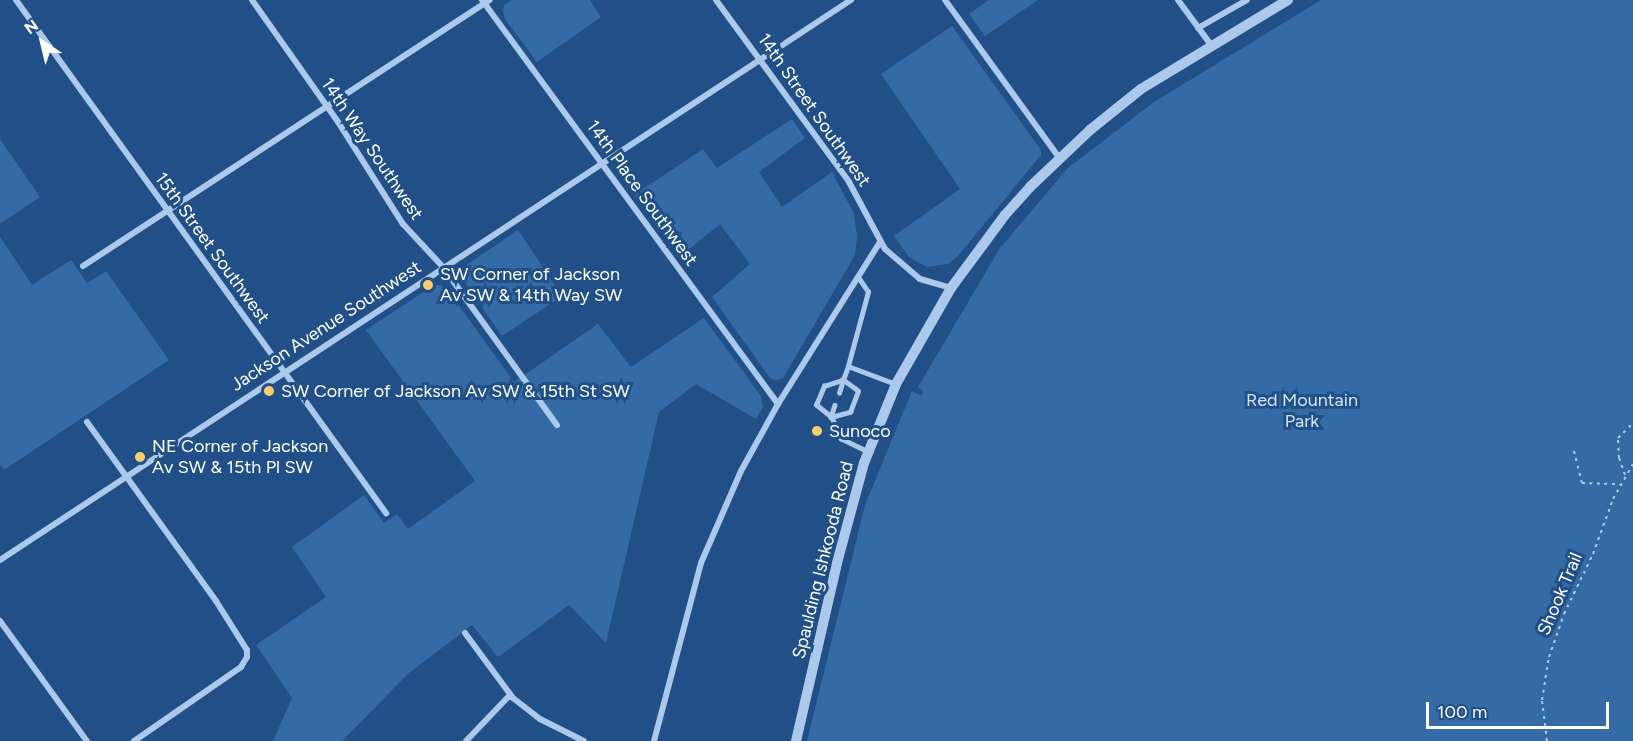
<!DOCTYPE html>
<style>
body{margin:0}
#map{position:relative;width:1633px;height:741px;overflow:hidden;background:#215089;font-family:Figtree,sans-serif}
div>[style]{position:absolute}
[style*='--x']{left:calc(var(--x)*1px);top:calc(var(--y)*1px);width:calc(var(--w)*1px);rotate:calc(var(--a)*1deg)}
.green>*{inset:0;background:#346aa6}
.path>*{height:2px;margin-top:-1px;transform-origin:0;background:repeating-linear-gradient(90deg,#acc9eb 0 3px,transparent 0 7.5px)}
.service>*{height:4.5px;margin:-2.25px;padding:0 2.25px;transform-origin:2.25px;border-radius:2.25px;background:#acc9eb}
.minor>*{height:6px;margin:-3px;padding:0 3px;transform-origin:3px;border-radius:3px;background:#acc9eb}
.tertiary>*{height:10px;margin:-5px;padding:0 5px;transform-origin:5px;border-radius:5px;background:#acc9eb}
.dots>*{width:16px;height:16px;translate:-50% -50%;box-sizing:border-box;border:3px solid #215089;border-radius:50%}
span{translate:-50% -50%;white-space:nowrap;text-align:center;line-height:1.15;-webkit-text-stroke:6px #215089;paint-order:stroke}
.street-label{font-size:18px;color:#fff}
.poi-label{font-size:18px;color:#fff}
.left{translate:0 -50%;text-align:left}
.park-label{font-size:18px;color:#d1e3f8}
.north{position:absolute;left:12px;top:12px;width:60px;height:60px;-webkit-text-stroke:4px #215089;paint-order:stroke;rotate:325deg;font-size:16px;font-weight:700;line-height:24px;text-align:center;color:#fff}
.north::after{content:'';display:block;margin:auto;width:21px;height:27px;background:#fff;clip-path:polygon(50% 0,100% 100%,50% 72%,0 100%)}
.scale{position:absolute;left:1426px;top:702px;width:183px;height:27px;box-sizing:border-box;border:3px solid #fff;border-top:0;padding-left:8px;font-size:18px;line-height:21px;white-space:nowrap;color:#fff;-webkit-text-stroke:4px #215089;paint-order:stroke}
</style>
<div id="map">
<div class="green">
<div style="clip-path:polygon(511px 0,590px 0,601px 17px,537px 62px,505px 19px,503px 11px,504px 5px)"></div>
<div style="clip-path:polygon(989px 0,1038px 0,985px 36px,969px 14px)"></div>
<div style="clip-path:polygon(1321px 0,1633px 0,1633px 741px,807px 741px,865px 505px,912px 391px,922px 396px,923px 391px,918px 387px,1000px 248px,1068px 168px,1154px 102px)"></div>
<div style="clip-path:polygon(952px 26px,1041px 150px,1041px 155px,957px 257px,948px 264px,927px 267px,909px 257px,894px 236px,960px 189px,881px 74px)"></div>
<div style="clip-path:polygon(792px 119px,805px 138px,759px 172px,782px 207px,832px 172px,854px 214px,857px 237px,855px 255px,783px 378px,776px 380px,770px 378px,712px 297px,750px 264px,720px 224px,681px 256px,634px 195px,703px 149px,717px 168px)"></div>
<div style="clip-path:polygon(0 139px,40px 197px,0 224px)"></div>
<div style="clip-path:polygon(518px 230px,562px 296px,502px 336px,461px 277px,462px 268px)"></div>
<div style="clip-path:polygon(0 237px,32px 285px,71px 260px,87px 283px,106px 271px,169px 360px,4px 470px,0 465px)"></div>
<div style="clip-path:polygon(434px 285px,441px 285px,450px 293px,514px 382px,598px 324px,631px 367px,704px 318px,761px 396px,763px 407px,756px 419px,696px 384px,659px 412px,606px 643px,569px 605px,498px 657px,472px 625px,409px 673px,342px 741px,273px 741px,292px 698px,256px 645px,326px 597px,292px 547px,364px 495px,384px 523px,397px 514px,408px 529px,475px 481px,366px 330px)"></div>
</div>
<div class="path">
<div style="--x:1574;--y:451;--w:33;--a:76"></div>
<div style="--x:1582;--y:483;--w:38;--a:2"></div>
<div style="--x:1625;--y:475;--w:18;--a:-109"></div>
<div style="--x:1619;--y:458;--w:20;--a:-93"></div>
<div style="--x:1618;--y:438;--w:21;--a:-45"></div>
<div style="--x:1547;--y:741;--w:41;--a:-97"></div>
<div style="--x:1542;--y:700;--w:44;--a:-80.8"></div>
<div style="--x:1549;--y:657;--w:46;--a:-70.8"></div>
<div style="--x:1564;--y:614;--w:67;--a:-64.2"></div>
<div style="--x:1593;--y:554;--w:59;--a:-70"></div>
<div style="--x:1613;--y:499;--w:40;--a:-60.3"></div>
</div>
<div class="service">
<div style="--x:848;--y:366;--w:77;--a:-74.9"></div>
<div style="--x:868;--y:292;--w:18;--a:-124"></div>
<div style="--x:839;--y:393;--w:14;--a:-73"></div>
<div style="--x:835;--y:405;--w:13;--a:108"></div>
<div style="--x:831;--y:417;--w:19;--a:-141"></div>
<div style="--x:816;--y:405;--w:21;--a:-67"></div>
<div style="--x:824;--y:386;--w:20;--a:-18"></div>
<div style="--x:868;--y:452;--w:30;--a:-154"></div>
<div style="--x:841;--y:439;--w:24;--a:-114"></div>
<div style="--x:831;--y:417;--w:20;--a:-15"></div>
<div style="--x:850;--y:412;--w:22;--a:-69"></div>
<div style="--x:858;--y:391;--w:19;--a:-144"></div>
<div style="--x:843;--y:380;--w:15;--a:-70"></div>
<div style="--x:848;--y:366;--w:51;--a:20.6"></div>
</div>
<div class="minor">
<div style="--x:16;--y:0;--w:633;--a:54.2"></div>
<div style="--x:252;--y:0;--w:149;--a:54.8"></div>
<div style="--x:338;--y:122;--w:121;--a:57.5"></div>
<div style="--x:403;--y:224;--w:59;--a:47.1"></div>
<div style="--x:443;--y:267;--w:195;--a:54.2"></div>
<div style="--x:482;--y:0;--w:501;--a:53.77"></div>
<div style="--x:716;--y:0;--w:225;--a:53.8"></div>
<div style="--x:849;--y:182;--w:76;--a:61.8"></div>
<div style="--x:885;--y:249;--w:46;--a:40.6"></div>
<div style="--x:920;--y:279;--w:32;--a:16"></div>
<div style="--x:945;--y:0;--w:196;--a:54.1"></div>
<div style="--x:1178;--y:0;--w:56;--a:53.7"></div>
<div style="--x:1198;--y:28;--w:56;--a:-29.7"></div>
<div style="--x:83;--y:266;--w:486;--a:-33.2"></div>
<div style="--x:87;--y:422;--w:221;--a:54.2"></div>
<div style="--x:216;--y:601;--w:58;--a:57.7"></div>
<div style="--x:247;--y:650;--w:7;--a:90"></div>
<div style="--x:247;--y:657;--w:12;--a:121"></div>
<div style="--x:241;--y:667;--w:130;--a:145.3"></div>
<div style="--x:0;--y:560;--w:1019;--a:-33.35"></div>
<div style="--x:0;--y:621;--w:148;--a:54.1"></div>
<div style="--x:465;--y:633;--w:81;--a:53.6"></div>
<div style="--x:513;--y:698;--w:34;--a:38"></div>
<div style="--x:540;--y:719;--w:49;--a:26.6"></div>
<div style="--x:466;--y:741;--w:64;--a:-46.3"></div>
<div style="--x:654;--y:741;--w:184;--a:-75.2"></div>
<div style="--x:701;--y:563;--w:100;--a:-66.5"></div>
<div style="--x:741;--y:471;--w:77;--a:-61.1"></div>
<div style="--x:778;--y:404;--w:191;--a:-57.8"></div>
</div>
<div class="tertiary">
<div style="--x:796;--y:741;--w:183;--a:-77"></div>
<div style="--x:837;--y:563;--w:104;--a:-74.9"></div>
<div style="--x:864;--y:463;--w:85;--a:-67.9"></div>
<div style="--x:896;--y:384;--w:111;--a:-60.2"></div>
<div style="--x:951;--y:288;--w:91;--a:-53.5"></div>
<div style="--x:1005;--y:215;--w:38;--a:-48"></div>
<div style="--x:1030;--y:187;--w:83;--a:-43.5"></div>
<div style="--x:1090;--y:130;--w:65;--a:-38.8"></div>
<div style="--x:1141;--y:89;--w:172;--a:-31.2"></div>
</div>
<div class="dots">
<div style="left:428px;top:285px;background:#f8cd6d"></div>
<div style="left:269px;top:391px;background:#f8cd6d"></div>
<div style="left:817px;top:431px;background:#f8cd6d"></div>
<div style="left:140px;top:457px;background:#f8cd6d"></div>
</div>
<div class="street-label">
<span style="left:814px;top:110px;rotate:55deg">14th Street Southwest</span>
<span style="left:372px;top:149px;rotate:56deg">14th Way Southwest</span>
<span style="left:642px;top:193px;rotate:54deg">14th Place Southwest</span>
<span style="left:212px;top:248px;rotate:54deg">15th Street Southwest</span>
<span style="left:326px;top:326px;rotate:-33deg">Jackson Avenue Southwest</span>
<span style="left:823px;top:560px;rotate:-76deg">Spaulding Ishkooda Road</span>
<span style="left:1560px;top:594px;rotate:-67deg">Shook Trail</span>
</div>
<div class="poi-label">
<span class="left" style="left:440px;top:285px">SW Corner of Jackson<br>Av SW &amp; 14th Way SW</span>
<span class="left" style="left:281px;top:391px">SW Corner of Jackson Av SW &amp; 15th St SW</span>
<span class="left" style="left:829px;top:431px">Sunoco</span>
<span class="left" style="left:152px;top:457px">NE Corner of Jackson<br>Av SW &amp; 15th Pl SW</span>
</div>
<div class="park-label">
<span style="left:1302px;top:411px">Red Mountain<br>Park</span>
</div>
<div class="north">N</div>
<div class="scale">100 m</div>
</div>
